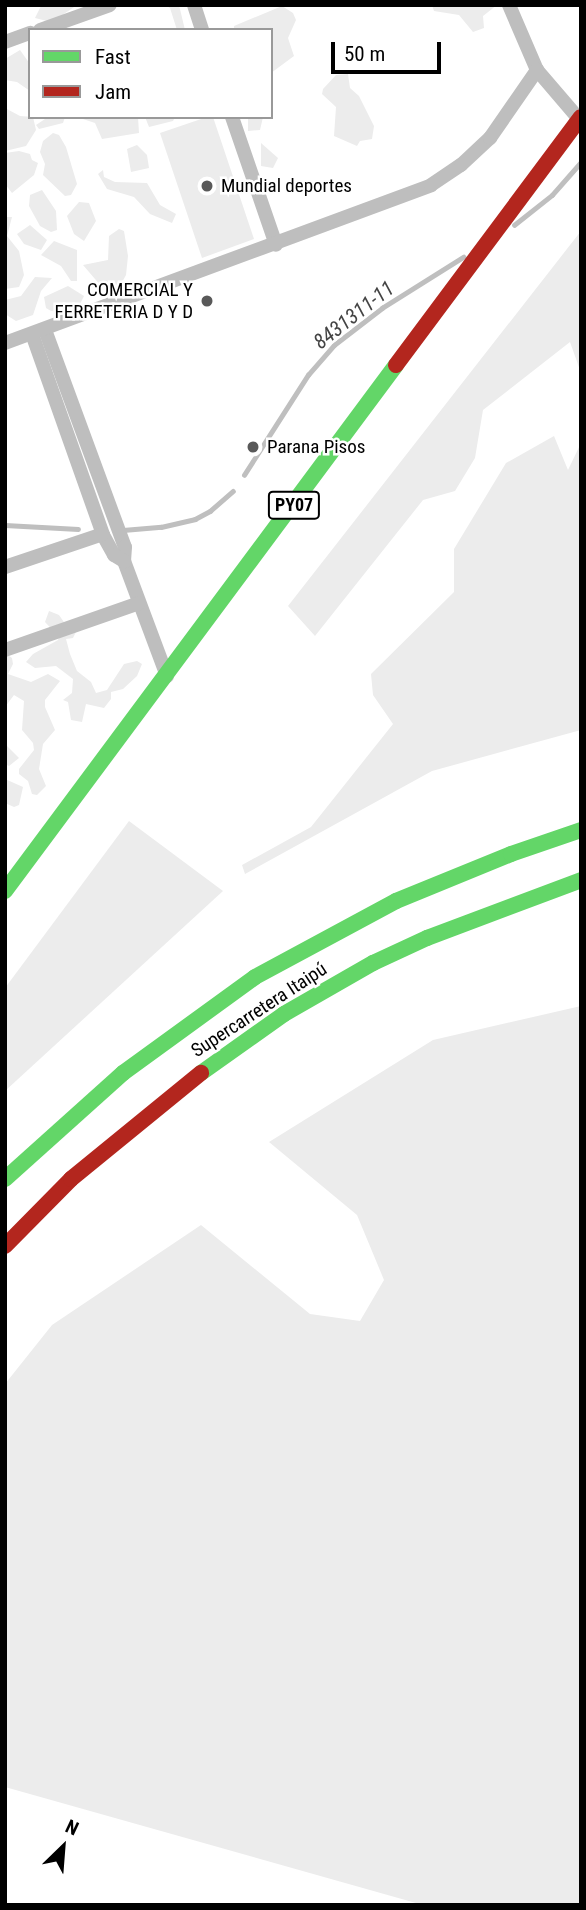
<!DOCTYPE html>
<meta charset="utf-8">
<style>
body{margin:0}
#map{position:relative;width:586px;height:1910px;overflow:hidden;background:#fff;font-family:"Roboto Condensed",sans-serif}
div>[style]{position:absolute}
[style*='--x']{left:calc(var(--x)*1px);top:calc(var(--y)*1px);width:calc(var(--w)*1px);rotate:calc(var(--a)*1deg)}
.green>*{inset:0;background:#ececec}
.stream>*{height:4.5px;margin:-2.25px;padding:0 2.25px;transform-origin:2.25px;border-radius:2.25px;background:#bfbfbf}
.street>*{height:14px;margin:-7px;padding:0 7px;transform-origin:7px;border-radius:7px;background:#bebebe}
.fast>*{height:16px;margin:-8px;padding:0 8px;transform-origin:8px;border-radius:8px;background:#63d668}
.jam>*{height:16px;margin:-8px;padding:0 8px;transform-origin:8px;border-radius:8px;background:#b3261e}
.dots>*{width:19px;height:19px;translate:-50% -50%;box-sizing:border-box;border:4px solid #fff;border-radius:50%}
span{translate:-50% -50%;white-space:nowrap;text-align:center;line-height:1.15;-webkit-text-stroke:5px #fff;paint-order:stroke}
.shield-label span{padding:2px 5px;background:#fff;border:2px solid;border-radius:5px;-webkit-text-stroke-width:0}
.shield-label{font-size:18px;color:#000;font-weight:700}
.poi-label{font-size:19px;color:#000}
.left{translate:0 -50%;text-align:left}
.right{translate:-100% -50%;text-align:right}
.street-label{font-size:19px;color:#000}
.water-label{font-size:21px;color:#444;font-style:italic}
.frame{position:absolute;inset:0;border:7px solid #000;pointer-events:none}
.legend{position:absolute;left:28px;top:28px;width:245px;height:91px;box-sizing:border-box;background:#fff;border:2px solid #999;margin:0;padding:9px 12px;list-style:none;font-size:21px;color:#000}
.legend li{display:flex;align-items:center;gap:14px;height:35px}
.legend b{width:35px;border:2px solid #999}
.north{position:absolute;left:28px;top:1812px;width:70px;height:70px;-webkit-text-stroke:5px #fff;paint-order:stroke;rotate:25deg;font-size:19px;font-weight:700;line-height:28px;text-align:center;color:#000}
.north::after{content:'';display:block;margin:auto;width:24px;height:32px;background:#000;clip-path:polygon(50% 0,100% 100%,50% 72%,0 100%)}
.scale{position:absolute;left:331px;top:42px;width:110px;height:32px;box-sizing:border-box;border:4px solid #000;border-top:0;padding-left:9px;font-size:21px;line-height:24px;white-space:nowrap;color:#000;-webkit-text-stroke:5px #fff;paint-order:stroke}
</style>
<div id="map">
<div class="green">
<div style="clip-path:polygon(77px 5px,58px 18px,47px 21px,35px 18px,41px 6px)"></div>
<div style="clip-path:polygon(165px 5px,179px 5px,185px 30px,177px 30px,170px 8px)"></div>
<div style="clip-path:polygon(432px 5px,497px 5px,483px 16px,484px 28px,473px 32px,459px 15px,434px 11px)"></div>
<div style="clip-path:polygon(282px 6px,293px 13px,296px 20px,288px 38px,294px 56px,271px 73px,271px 30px,234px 30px,234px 26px)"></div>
<div style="clip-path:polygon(20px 50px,30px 64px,30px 91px,17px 82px,5px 80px,5px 59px)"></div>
<div style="clip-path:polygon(348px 74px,350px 88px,359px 96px,374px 126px,372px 139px,360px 141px,357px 146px,334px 136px,336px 107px,322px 94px,323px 89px,336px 75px)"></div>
<div style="clip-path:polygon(5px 108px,20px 116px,33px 117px,36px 130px,26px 146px,5px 151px)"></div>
<div style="clip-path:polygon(48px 117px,65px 117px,63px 123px,39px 129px,36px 125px)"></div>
<div style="clip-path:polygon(77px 117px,138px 117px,139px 133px,102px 139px,95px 123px)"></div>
<div style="clip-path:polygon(145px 117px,175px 117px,173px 121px,149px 127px)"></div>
<div style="clip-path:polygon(207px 117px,213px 117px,254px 239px,202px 258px,160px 133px)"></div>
<div style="clip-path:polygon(248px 117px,263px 117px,260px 130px,248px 131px)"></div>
<div style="clip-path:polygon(53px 133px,59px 135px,66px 147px,77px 184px,71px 195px,65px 196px,43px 175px,45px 164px,40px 152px,43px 141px)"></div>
<div style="clip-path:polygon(261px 143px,278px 158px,273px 168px,261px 166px)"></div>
<div style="clip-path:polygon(137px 145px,147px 155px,149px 168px,131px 172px,127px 149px)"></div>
<div style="clip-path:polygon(19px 151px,30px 154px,32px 160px,38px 163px,34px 175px,12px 193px,5px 184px,5px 153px)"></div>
<div style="clip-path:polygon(103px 170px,104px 177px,115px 182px,147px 183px,160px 205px,176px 214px,172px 223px,150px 214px,134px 197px,107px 189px,98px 174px)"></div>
<div style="clip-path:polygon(42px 190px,56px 211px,57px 230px,51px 232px,40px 226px,29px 206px,30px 195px)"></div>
<div style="clip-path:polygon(79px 202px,89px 203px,96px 221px,84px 241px,74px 234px,67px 216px)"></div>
<div style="clip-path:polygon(5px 217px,12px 217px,7px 236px,19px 251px,24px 275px,19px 287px,5px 289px)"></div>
<div style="clip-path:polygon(30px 225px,47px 240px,41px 250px,24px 244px,17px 234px)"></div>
<div style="clip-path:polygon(119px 229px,124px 231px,128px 256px,126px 275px,120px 286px,101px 286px,83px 265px,108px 260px,109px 236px)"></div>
<div style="clip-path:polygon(581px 231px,581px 373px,570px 342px,483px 410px,475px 458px,455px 491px,423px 500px,315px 636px,288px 606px)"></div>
<div style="clip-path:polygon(54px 241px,77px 250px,77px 281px,71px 281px,61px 266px,41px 255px)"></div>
<div style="clip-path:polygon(35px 277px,52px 278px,41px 291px,33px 315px,16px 321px,5px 314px,5px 300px,21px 296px)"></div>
<div style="clip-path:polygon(68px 286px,84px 296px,76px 312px,51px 311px,46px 308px,44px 297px)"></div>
<div style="clip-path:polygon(554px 436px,568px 470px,581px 443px,581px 730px,432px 771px,245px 874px,242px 865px,311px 827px,393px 724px,373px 695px,371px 674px,454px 592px,454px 549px,506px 463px)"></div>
<div style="clip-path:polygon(49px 611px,59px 615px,66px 625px,77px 630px,73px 638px,66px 639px,70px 654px,77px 671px,91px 682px,96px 693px,107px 690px,124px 664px,137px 661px,142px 664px,137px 676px,123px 689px,111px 692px,111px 699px,104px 708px,86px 704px,82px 722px,71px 720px,68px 702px,63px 700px,72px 693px,73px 679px,56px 666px,35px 668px,26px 662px,33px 654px,58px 640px,59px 637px,45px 622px)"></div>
<div style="clip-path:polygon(5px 653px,12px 658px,13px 664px,8px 674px,31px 682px,48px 674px,60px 681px,45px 700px,45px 707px,55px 730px,43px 744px,39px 769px,46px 786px,37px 795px,32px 794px,28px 781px,19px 774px,19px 769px,34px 750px,33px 743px,22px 730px,24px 701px,14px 695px,5px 707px)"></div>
<div style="clip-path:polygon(5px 744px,19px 758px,9px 766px,5px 764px)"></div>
<div style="clip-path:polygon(5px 779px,23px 787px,19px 805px,14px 807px,5px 803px)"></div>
<div style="clip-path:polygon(129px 821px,223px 891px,5px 1091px,5px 988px)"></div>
<div style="clip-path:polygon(581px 1006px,581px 1905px,423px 1905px,5px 1787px,5px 1384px,52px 1325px,201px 1225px,310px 1314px,360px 1321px,384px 1280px,357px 1215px,269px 1142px,433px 1040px)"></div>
</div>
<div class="stream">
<div style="--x:514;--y:225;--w:48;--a:-38.3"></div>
<div style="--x:552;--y:195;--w:44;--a:-48.7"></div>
<div style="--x:244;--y:475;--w:119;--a:-57.4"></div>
<div style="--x:308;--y:375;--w:40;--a:-49"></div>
<div style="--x:334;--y:345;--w:61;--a:-37.6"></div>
<div style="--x:382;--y:308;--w:96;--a:-32.2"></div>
<div style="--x:5;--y:525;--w:73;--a:3.1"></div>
<div style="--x:123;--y:530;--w:38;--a:-5"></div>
<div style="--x:161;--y:527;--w:35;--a:-13"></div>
<div style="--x:195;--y:519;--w:17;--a:-28"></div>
<div style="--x:210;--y:511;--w:30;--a:-41"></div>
</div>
<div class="street">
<div style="--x:194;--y:5;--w:26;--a:72"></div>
<div style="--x:509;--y:5;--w:71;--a:66.7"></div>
<div style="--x:537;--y:70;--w:65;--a:49.4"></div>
<div style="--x:40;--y:30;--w:74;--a:-19.7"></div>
<div style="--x:5;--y:42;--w:27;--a:-20"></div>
<div style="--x:232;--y:117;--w:135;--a:71"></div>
<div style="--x:45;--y:330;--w:231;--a:69.8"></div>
<div style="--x:125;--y:547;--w:14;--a:94"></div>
<div style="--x:124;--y:561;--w:123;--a:69.5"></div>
<div style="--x:32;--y:334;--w:213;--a:70.5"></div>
<div style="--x:103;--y:535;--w:23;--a:61"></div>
<div style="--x:114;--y:555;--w:12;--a:31"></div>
<div style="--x:5;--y:343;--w:454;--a:-20.3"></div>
<div style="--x:431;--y:185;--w:36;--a:-34"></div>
<div style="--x:461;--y:165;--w:40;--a:-43"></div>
<div style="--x:490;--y:138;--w:83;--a:-55.3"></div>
<div style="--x:5;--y:567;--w:103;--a:-18.6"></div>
<div style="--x:5;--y:650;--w:142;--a:-19.3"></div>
</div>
<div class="fast">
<div style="--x:5;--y:891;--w:655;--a:-53.37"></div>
<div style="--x:201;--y:1073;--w:102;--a:-35.4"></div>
<div style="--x:284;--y:1014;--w:103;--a:-29.8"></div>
<div style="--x:373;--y:963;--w:60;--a:-24.8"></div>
<div style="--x:427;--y:938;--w:165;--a:-20.6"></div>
<div style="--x:5;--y:1179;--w:159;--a:-41.9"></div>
<div style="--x:123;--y:1073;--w:163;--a:-36"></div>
<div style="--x:255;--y:977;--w:160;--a:-28.3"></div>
<div style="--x:396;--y:901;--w:124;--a:-22.2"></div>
<div style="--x:511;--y:854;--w:74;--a:-18.9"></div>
</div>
<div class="jam">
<div style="--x:396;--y:365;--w:309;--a:-53.3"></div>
<div style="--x:5;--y:1246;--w:94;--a:-45.4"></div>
<div style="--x:71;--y:1179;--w:168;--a:-39.2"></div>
</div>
<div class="dots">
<div style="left:207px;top:186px;background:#595959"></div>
<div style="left:207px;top:301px;background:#595959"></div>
<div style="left:253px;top:447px;background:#595959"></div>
</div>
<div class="shield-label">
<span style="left:294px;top:505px">PY07</span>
</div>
<div class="poi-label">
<span class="left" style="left:221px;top:186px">Mundial deportes</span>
<span class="right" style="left:193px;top:301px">COMERCIAL Y<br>FERRETERIA D Y D</span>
<span class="left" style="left:267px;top:447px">Parana Pisos</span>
</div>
<div class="street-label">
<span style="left:259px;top:1010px;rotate:-33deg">Supercarretera Itaipú</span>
</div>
<div class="water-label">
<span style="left:354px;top:315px;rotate:-38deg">8431311-11</span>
</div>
<div class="frame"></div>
<ul class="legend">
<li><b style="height:9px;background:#63d668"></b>Fast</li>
<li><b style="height:9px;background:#b3261e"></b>Jam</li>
</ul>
<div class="north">N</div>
<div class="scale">50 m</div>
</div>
